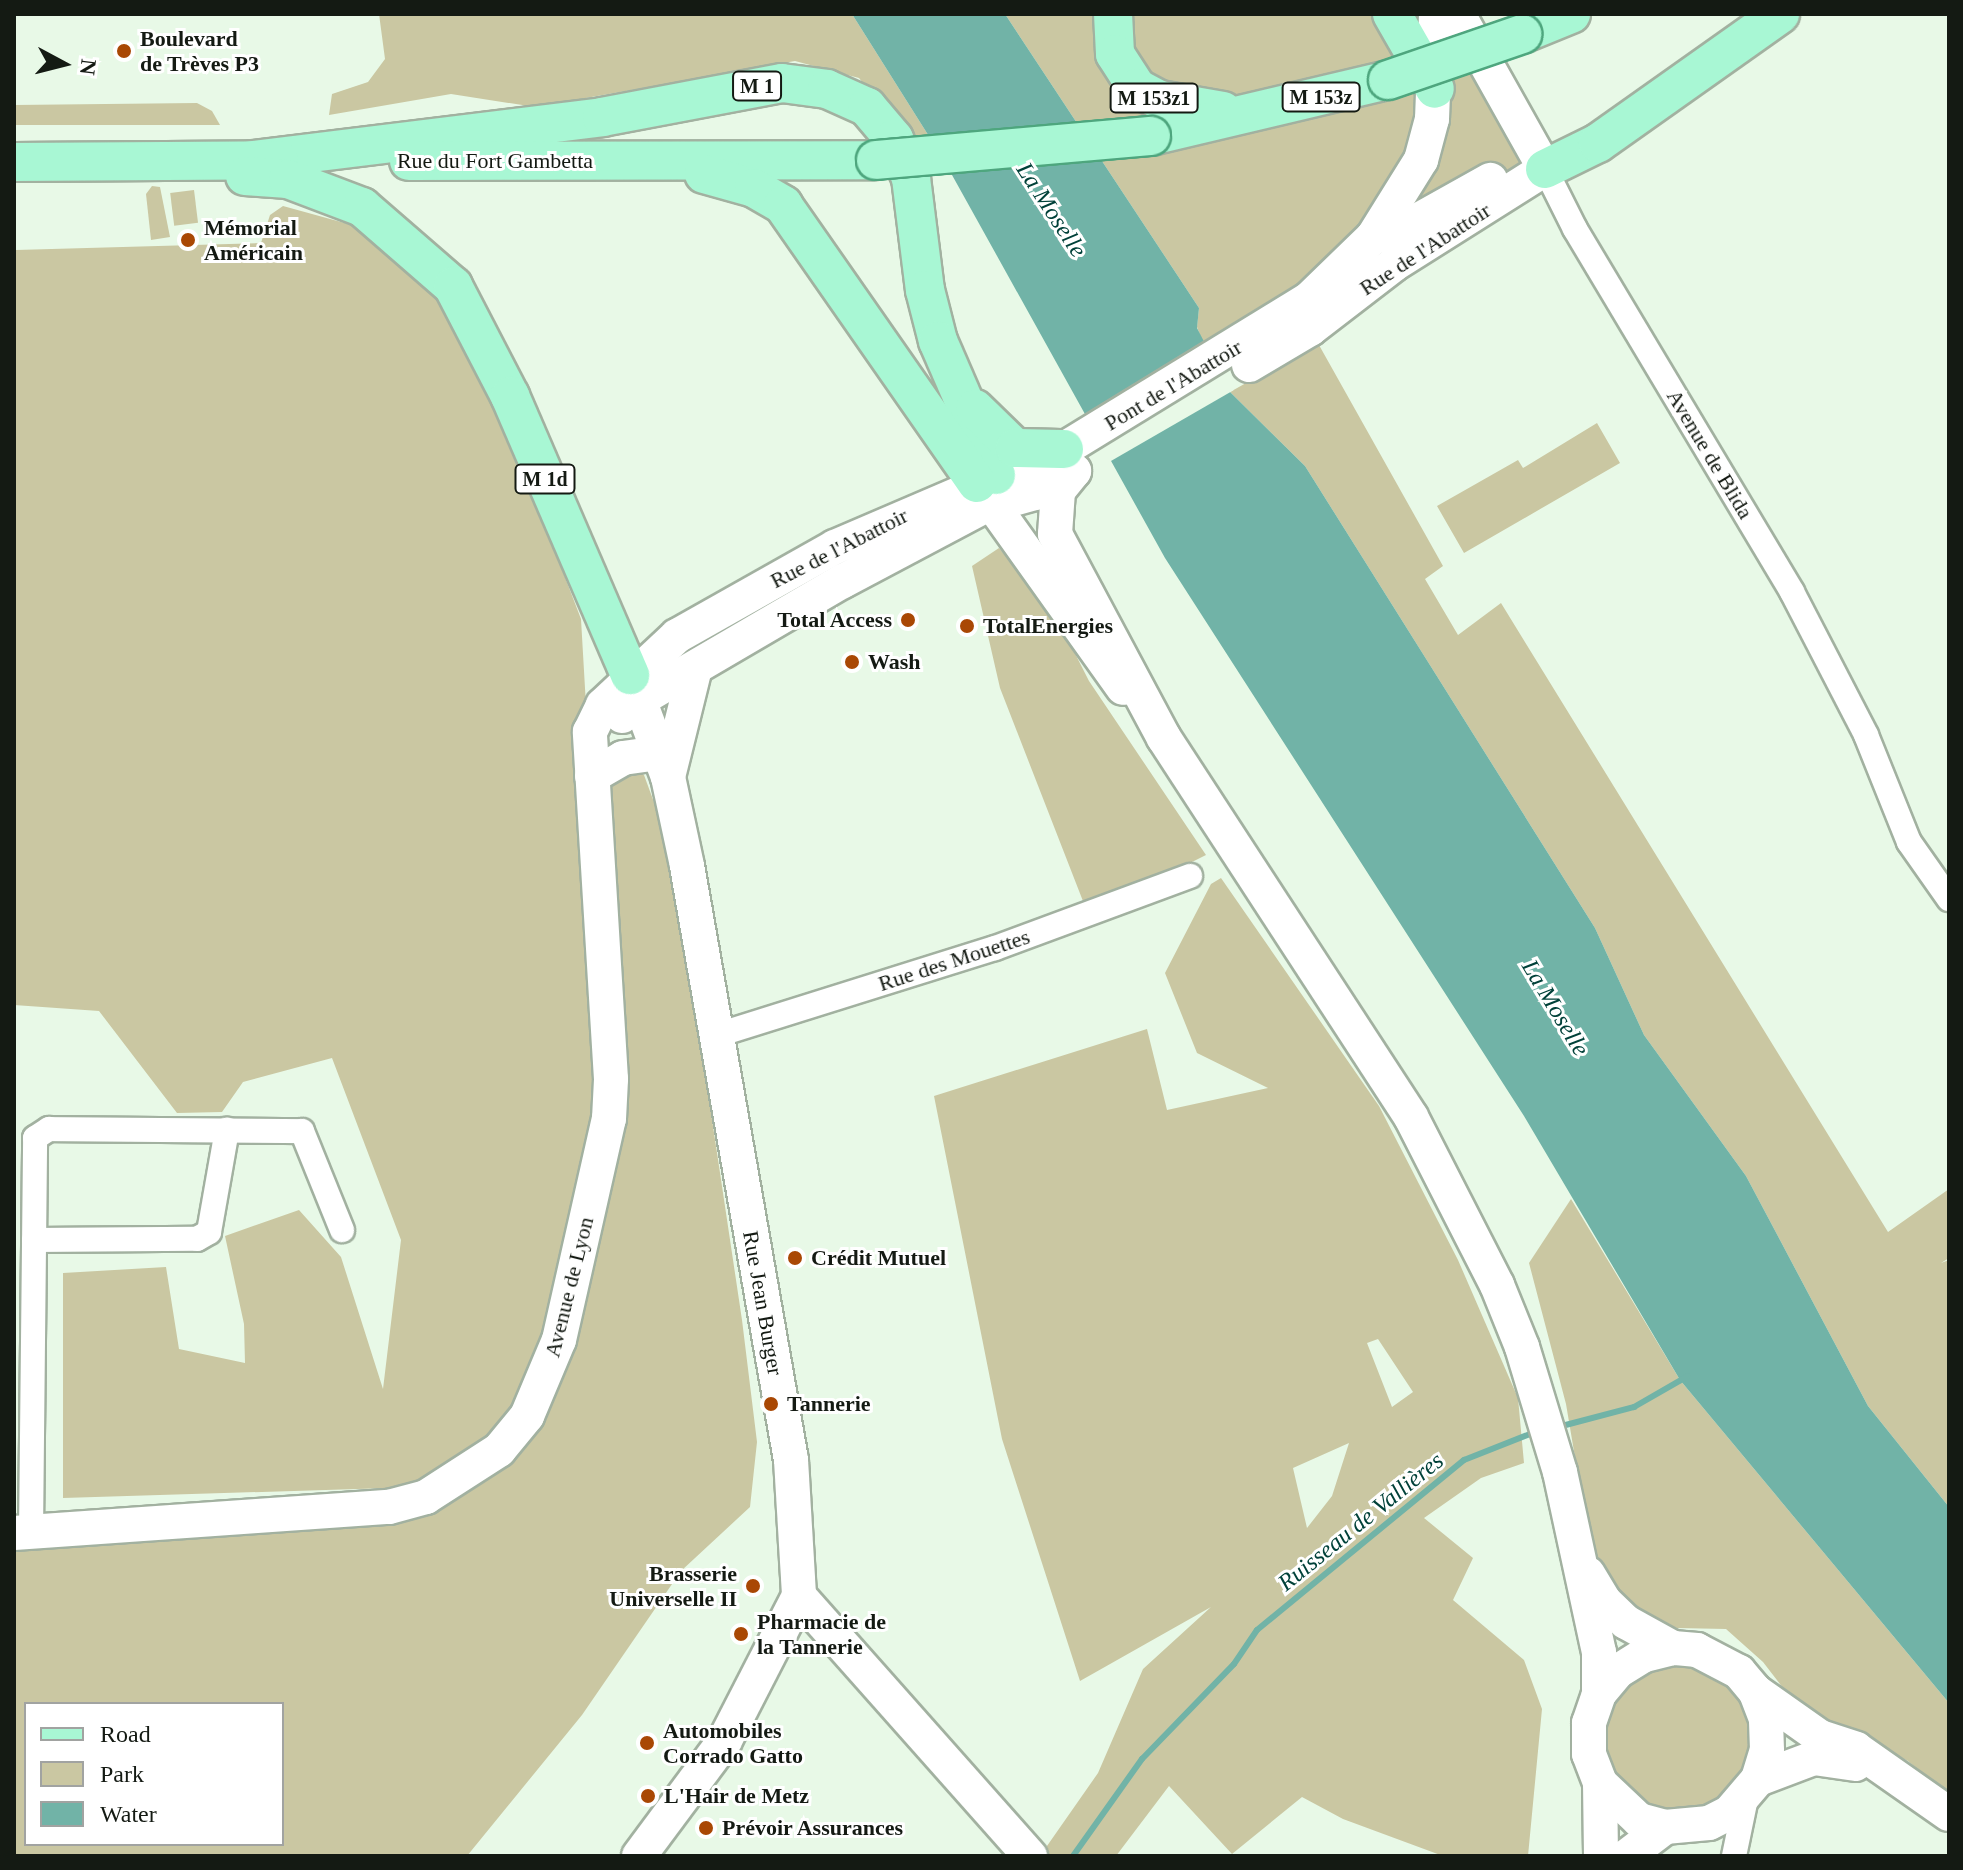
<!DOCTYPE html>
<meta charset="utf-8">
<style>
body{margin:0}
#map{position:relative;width:1963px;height:1870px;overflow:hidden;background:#e8f9e7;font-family:"Times New Roman",serif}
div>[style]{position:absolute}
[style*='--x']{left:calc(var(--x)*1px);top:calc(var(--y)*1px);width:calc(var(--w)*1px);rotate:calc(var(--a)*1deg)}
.green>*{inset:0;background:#cac7a2;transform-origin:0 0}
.round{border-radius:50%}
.water>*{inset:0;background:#71b3a7}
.pier>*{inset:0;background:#e8f9e7;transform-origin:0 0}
.stream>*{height:6px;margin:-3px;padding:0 3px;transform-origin:3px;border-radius:3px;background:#71b3a7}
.roads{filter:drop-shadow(2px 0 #a2b1a0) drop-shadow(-2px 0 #a2b1a0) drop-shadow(0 2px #a2b1a0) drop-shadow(0 -2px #a2b1a0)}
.street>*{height:24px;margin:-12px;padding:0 12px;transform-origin:12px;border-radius:12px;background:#fff}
.secondary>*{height:34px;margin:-17px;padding:0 17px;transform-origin:17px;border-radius:17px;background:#fff}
.primary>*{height:38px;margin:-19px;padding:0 19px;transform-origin:19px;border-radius:19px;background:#a8f7d4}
.bridges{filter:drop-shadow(2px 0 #4ea67e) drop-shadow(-2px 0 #4ea67e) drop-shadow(0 2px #4ea67e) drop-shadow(0 -2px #4ea67e)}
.primary-bridge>*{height:38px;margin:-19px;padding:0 19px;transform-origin:19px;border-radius:19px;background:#a8f7d4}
.dots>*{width:22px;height:22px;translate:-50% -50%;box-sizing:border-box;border:4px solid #fff;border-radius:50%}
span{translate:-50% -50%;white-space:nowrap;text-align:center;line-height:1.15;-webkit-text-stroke:6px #fff;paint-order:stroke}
.shield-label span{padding:2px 6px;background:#fff;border:2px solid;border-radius:6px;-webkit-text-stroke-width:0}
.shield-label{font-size:20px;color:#141a13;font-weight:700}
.poi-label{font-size:22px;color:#141a13;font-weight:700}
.left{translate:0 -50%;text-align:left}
.right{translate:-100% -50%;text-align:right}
.street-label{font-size:22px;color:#141a13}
.water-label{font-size:24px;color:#004139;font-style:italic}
.frame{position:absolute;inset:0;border:16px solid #141a13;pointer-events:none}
.legend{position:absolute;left:24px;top:1702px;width:260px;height:144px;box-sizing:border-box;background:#fff;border:2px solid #a1a3a1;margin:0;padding:10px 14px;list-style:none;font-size:24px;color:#141a13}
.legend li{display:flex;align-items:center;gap:16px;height:40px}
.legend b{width:40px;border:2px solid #a1a3a1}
.north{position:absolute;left:24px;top:24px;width:80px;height:80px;-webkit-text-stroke:6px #fff;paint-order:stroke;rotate:97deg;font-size:22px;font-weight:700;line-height:32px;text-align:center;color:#141a13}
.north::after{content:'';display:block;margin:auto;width:28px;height:36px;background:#141a13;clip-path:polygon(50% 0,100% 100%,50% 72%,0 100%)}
</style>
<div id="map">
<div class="green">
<div style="clip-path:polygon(379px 14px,852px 14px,942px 157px,920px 156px,859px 78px,795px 61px,535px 107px,451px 94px,329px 115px,332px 94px,368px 82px,385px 59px)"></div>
<div style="clip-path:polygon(1005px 14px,1443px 14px,1545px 169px,1310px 329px,1443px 566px,1425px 579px,1458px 635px,1501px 603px,1888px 1232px,1949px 1189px,1949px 1258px,1941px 1263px,1949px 1260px,1949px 1507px,1868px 1406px,1746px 1176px,1644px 1035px,1595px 928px,1305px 466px,1230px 392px,1271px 369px,1205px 348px,1197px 327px,1199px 308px)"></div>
<div style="clip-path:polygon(197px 103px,212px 111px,220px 125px,14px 125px,14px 105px)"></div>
<div style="clip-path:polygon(152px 186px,160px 187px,170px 237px,151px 240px,146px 194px)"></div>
<div style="left:194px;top:190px;width:33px;height:24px;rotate:83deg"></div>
<div style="clip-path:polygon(evenodd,283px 206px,370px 230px,441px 293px,502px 413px,581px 619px,588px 740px,644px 775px,662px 824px,684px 932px,742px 1320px,757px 1442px,750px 1507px,681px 1571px,582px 1715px,467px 1856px,14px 1856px,14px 1546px,421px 1487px,63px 1498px,63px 1273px,166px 1267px,179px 1349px,245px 1363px,244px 1324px,225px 1236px,299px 1210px,341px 1257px,383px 1389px,401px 1240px,332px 1058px,243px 1082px,222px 1112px,177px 1113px,99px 1011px,14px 1005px,16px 250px,261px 243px,270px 215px,283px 206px,26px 1704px,282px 1704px,282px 1844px,26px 1844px,26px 1704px)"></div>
<div style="clip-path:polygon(1597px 423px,1620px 463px,1464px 553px,1437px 506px,1518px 460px,1523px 468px)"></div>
<div style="clip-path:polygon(999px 548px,1056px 616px,1089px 681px,1206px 855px,1088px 914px,1000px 688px,972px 566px)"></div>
<div style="clip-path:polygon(evenodd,1221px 878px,1379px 1106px,1458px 1260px,1518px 1398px,1524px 1463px,1481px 1478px,1424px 1518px,1473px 1558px,1453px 1600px,1524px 1660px,1542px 1709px,1528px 1856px,1443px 1856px,1343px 1819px,1302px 1797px,1232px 1854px,1169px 1786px,1116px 1856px,1040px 1856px,1098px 1773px,1143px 1669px,1211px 1607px,1080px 1681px,1002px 1439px,934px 1096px,1147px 1029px,1167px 1110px,1268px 1088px,1197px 1053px,1165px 973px,1211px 884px,1221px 878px,1378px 1339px,1413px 1392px,1392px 1407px,1367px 1343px,1378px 1339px,1221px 878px,1349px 1443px,1332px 1496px,1307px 1528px,1293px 1468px,1349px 1443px)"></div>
<div style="clip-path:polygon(1571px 1199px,1680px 1380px,1949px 1703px,1949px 1796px,1908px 1761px,1797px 1706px,1763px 1662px,1726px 1629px,1677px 1628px,1622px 1607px,1592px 1558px,1566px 1404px,1529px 1263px)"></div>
<div class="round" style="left:1603px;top:1662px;width:150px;height:150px"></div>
</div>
<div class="water">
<div style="clip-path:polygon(852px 14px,1005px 14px,1199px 308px,1197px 328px,1230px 392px,1305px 466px,1595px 928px,1644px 1035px,1746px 1176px,1868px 1406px,1949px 1507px,1949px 1703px,1680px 1380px,1524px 1116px,1165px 558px,942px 157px)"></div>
</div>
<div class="pier">
<div style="left:1208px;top:346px;width:51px;height:144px;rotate:60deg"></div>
</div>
<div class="stream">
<div style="--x:1558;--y:1427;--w:79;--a:-14.7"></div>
<div style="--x:1634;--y:1407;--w:62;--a:-29.9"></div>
<div style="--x:1073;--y:1856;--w:119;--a:-54.6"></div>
<div style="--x:1142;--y:1759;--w:132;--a:-45.9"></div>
<div style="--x:1234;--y:1664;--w:41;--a:-55.9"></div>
<div style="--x:1257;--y:1630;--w:268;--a:-39.4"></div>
<div style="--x:1464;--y:1460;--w:76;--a:-21.5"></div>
</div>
<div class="roads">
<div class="street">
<div style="--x:1545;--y:169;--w:67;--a:63.4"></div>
<div style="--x:1575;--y:229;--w:423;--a:59.1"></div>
<div style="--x:1792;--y:592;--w:161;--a:62.6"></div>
<div style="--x:1866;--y:735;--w:115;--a:68.1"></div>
<div style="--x:1909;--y:842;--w:70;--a:54.9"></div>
<div style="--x:714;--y:1036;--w:294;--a:-17.4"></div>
<div style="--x:995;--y:948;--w:208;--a:-20.3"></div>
<div style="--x:34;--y:1240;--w:163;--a:-0.4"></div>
<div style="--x:197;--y:1239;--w:14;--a:-30"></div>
<div style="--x:209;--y:1232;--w:104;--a:-80"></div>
<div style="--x:31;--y:1532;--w:394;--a:-89.4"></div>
<div style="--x:35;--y:1138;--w:17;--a:-33"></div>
<div style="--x:49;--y:1129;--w:253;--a:0.5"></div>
<div style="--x:302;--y:1131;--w:107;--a:68"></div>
<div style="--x:1734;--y:1856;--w:59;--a:-78.3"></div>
</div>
<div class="secondary">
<div style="--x:1458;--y:14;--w:178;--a:60.7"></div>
<div style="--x:1373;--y:237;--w:25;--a:-12"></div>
<div style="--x:1397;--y:232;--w:107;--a:-29.2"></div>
<div style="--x:1249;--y:365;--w:71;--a:-30.5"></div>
<div style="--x:1310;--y:329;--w:105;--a:-37.6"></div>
<div style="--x:1393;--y:265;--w:180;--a:-32.3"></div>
<div style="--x:1074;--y:471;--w:26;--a:129"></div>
<div style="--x:1058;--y:491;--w:43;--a:94"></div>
<div style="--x:1055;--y:534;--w:231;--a:61.9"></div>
<div style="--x:1164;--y:738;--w:452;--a:56.9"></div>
<div style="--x:1411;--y:1117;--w:189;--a:62.9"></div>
<div style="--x:1497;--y:1285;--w:67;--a:68"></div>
<div style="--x:1522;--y:1347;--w:131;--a:73.1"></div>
<div style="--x:1560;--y:1472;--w:184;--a:77.8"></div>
<div style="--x:1599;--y:1652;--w:42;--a:90"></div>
<div style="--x:982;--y:490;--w:243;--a:54.5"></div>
<div style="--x:992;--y:505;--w:45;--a:-15.6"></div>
<div style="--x:1035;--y:493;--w:45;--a:-29.4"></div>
<div style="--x:630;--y:675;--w:109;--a:69.6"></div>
<div style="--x:668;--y:777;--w:91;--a:77.9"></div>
<div style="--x:687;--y:866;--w:603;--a:80.07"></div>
<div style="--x:791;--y:1460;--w:136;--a:86.6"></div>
<div style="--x:799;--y:1596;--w:348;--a:48.4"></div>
<div style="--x:622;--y:716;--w:23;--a:-43"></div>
<div style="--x:639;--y:700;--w:236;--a:-30.3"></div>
<div style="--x:843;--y:581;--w:188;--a:-27.9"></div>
<div style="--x:592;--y:776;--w:36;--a:-30"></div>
<div style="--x:623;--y:758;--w:36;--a:-8"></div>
<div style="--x:668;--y:777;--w:112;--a:-76.1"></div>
<div style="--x:14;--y:1533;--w:376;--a:-4"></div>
<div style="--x:389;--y:1507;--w:38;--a:-15"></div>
<div style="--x:426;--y:1497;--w:87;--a:-32.8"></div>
<div style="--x:499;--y:1450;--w:44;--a:-50.5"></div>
<div style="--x:527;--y:1416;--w:82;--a:-67.2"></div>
<div style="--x:559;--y:1340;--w:227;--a:-77.3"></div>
<div style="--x:609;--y:1119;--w:40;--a:-87.1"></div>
<div style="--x:611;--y:1079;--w:348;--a:-93.5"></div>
<div style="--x:590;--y:732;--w:30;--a:-64"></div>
<div style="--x:603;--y:705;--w:101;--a:-43"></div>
<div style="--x:677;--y:636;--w:181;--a:-29.4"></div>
<div style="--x:835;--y:547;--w:249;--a:-23.2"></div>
<div style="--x:1064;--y:449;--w:287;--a:-31.5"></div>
<div style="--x:1309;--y:299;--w:89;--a:-44.1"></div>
<div style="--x:1373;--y:237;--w:91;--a:-58.1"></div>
<div style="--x:1421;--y:160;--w:42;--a:-75"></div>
<div style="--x:1432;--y:119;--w:105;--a:-87.8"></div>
<div style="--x:1588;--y:1574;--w:31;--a:59"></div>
<div style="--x:1604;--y:1601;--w:30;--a:44"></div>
<div style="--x:1626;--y:1622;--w:54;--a:29"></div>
<div style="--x:1755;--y:1691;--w:80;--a:35.3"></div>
<div style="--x:1820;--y:1737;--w:38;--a:18"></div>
<div style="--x:1856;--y:1749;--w:113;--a:35"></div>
<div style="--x:1758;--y:1779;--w:60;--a:-20.6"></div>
<div style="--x:1814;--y:1758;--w:42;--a:8.1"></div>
<div style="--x:1600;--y:1783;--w:73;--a:89.2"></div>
<div style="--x:639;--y:1856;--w:144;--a:-53.4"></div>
<div style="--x:725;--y:1740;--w:162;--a:-62.8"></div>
<div style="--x:1627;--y:1856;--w:48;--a:-37.3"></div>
<div style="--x:1665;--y:1827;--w:44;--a:-5.2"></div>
<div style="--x:1709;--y:1823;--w:22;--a:-27"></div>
<div style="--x:1729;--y:1813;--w:45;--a:-49.5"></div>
<div style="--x:1758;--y:1779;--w:30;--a:-73"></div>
<div style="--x:1767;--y:1750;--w:31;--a:-92"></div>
<div style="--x:1766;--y:1719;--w:30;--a:-111"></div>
<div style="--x:1755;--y:1691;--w:25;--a:-130"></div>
<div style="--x:1739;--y:1672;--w:47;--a:-152.4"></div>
<div style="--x:1697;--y:1650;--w:24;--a:-175"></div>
<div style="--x:1673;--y:1648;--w:30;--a:166"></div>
<div style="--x:1644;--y:1655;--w:31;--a:148"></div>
<div style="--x:1618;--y:1671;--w:30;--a:130"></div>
<div style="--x:1599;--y:1694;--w:31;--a:109"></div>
<div style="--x:1589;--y:1723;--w:31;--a:90"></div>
<div style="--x:1589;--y:1754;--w:31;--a:69"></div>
<div style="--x:1600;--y:1783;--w:54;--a:43.5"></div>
<div style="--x:1639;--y:1820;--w:27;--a:15"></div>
</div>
<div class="primary">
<div style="--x:1113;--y:14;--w:40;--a:87.1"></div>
<div style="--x:1115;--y:54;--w:40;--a:57.1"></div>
<div style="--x:1137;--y:88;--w:26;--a:28"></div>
<div style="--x:1160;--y:100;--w:64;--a:9.9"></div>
<div style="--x:1392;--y:14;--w:86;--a:60.2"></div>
<div style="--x:1522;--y:34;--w:53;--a:-22.2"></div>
<div style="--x:1151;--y:136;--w:244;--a:-13.3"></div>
<div style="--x:253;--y:160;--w:352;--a:-7"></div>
<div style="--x:602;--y:117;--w:183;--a:-10.7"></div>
<div style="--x:782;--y:83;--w:45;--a:7.6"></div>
<div style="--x:827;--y:89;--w:44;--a:24.2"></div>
<div style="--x:867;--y:107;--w:42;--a:49.8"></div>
<div style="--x:894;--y:139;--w:43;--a:66.4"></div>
<div style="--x:911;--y:178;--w:113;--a:82.9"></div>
<div style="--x:925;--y:290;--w:53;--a:75.7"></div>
<div style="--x:938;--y:341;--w:146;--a:66.6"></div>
<div style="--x:409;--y:161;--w:467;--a:-0.1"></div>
<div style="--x:14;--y:162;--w:265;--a:-0.4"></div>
<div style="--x:1545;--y:169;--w:59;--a:-26.1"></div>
<div style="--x:1598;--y:143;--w:223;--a:-35.3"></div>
<div style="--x:704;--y:174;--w:52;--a:15.6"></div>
<div style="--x:754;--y:188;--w:34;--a:30"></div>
<div style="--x:783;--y:205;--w:339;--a:55.1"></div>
<div style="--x:245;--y:176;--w:43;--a:4"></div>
<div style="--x:288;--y:179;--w:79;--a:20.7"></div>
<div style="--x:362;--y:207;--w:121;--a:41"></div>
<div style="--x:453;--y:286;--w:124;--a:62.6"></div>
<div style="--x:510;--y:396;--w:304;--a:66.7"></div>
<div style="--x:975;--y:409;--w:56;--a:44.3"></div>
<div style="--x:1015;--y:448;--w:49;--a:1.2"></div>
</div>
</div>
<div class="bridges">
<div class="primary-bridge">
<div style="--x:1388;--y:80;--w:142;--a:-18.9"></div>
<div style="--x:876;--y:160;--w:276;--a:-5"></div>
</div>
</div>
<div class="dots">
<div style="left:124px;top:51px;background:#a94804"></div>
<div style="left:188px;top:240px;background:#a94804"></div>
<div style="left:908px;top:620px;background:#a94804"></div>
<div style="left:967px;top:626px;background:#a94804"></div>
<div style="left:852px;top:662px;background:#a94804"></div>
<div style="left:795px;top:1258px;background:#a94804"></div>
<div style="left:771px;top:1404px;background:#a94804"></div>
<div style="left:753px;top:1586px;background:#a94804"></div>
<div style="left:741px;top:1634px;background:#a94804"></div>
<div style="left:647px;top:1743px;background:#a94804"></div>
<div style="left:648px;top:1796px;background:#a94804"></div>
<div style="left:706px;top:1828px;background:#a94804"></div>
</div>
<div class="shield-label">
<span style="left:757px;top:86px">M 1</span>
<span style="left:1321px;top:97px">M 153z</span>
<span style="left:1154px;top:98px">M 153z1</span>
<span style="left:545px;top:479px">M 1d</span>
</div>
<div class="poi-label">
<span class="left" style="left:140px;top:51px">Boulevard<br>de Trèves P3</span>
<span class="left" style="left:204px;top:240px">Mémorial<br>Américain</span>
<span class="right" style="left:892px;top:620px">Total Access</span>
<span class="left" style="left:983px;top:626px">TotalEnergies</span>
<span class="left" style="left:868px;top:662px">Wash</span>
<span class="left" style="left:811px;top:1258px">Crédit Mutuel</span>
<span class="left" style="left:787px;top:1404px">Tannerie</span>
<span class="right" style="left:737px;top:1586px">Brasserie<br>Universelle II</span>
<span class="left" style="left:757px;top:1634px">Pharmacie de<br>la Tannerie</span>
<span class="left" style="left:663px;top:1743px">Automobiles<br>Corrado Gatto</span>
<span class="left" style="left:664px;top:1796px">L'Hair de Metz</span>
<span class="left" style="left:722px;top:1828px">Prévoir Assurances</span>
</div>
<div class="street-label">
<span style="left:495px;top:161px">Rue du Fort Gambetta</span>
<span style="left:1425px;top:249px;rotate:-33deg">Rue de l'Abattoir</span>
<span style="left:1173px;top:385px;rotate:-31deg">Pont de l'Abattoir</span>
<span style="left:1710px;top:454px;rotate:59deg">Avenue de Blida</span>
<span style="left:839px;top:548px;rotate:-27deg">Rue de l'Abattoir</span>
<span style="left:954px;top:960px;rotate:-18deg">Rue des Mouettes</span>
<span style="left:569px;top:1287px;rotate:-76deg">Avenue de Lyon</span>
<span style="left:763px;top:1303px;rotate:80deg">Rue Jean Burger</span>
</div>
<div class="water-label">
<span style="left:1051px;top:210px;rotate:57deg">La Moselle</span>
<span style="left:1555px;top:1008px;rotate:59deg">La Moselle</span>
<span style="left:1361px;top:1522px;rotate:-39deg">Ruisseau de Vallières</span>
</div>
<div class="frame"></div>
<ul class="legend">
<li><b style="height:10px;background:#a8f7d4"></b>Road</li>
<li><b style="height:22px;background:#cac7a2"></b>Park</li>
<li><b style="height:22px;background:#71b3a7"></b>Water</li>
</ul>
<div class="north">N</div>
</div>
